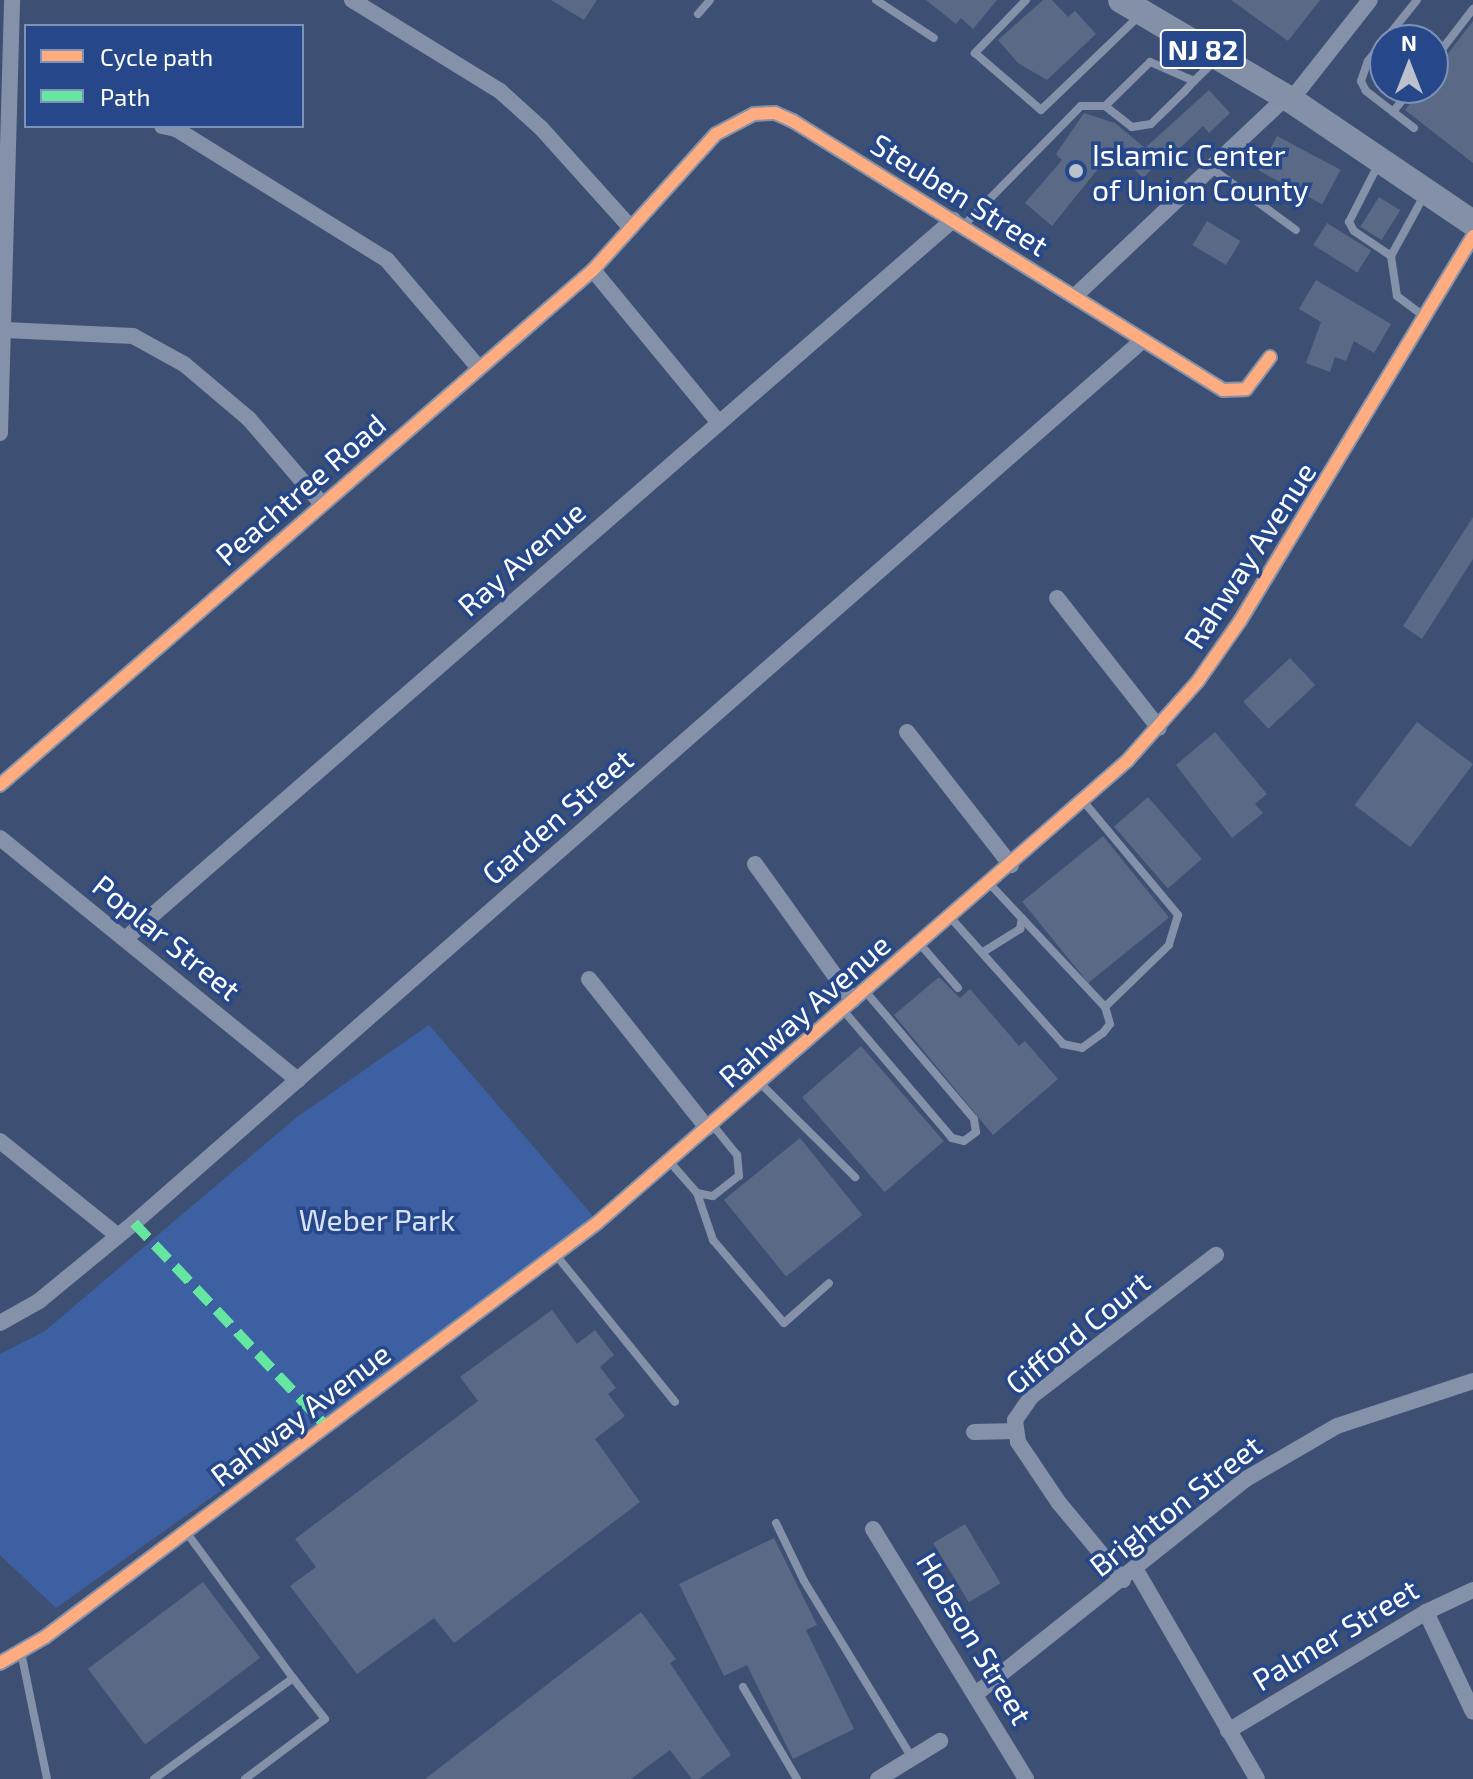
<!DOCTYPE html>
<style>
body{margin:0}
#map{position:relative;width:1473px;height:1779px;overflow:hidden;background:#3d5074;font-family:"Exo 2",sans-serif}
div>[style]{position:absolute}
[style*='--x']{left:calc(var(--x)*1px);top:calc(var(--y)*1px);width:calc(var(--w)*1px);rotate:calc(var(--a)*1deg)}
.green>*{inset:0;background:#3d60a2}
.building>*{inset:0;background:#5a6985;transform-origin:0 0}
.service>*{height:8px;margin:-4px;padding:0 4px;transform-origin:4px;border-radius:4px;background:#8491a8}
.minor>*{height:16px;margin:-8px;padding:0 8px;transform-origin:8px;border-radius:8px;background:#8491a8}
.primary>*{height:26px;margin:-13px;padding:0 13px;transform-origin:13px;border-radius:13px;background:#8390a7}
.quiet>*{height:10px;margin-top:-5px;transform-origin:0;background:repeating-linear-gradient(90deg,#66e7a1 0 20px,transparent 0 30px)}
.cycleway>*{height:12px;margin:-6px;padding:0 6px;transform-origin:6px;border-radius:6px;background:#ffac80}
.dots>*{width:22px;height:22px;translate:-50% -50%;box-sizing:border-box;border:4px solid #26488b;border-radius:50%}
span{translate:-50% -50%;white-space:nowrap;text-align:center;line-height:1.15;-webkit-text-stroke:7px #26488b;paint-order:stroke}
.shield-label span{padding:2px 6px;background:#26488b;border:2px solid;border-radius:6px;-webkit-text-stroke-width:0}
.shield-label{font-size:28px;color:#fff;font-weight:700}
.poi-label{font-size:30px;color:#fff}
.left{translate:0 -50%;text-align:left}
.street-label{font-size:30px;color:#fff}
.park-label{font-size:30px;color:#d8e3f8}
.legend{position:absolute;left:24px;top:24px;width:280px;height:104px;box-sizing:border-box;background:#26488b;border:2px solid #7d91b9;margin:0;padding:10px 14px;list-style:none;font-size:24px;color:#fff}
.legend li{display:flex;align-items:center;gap:16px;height:40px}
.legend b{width:40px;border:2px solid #7d91b9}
.north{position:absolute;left:1369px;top:24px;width:80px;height:80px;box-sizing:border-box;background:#26488b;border:2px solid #7d91b9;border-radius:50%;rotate:0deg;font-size:22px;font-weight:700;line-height:32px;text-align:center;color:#fff}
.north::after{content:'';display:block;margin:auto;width:28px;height:36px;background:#bbc2ce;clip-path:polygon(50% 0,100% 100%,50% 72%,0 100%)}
</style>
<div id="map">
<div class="green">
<div style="clip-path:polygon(429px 1025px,598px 1222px,56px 1608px,0 1555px,0 1354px,45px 1331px,297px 1117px)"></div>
</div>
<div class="building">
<div style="clip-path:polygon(551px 0,597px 0,584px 20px)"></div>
<div style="clip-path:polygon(926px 0,997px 0,973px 29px,961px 18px,956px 24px)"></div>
<div style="clip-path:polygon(1043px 0,1052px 0,1068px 17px,1075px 11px,1096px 34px,1047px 80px,1018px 63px,998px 40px)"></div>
<div style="clip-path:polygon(1231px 0,1320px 0,1288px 41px)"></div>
<div style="clip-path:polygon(1473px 21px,1473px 163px,1405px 110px,1422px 88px,1433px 88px,1433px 73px)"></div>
<div style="clip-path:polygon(1209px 90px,1230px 113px,1209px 133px,1203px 126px,1179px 149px,1176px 146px,1143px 178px,1114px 149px,1052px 226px,1025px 203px,1062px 160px,1056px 154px,1084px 113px,1115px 123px,1145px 148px)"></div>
<div style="left:1277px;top:136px;width:72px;height:39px;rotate:28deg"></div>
<div style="left:1379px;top:197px;width:25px;height:35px;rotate:32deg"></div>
<div style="left:1207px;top:221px;width:39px;height:28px;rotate:31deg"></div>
<div style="left:1327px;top:223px;width:52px;height:26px;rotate:32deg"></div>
<div style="clip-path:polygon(1316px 280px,1391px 324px,1374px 353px,1354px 341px,1346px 361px,1335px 357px,1330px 372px,1306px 363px,1321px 322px,1299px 309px)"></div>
<div style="clip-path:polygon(1473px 517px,1473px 559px,1422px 639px,1403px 626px)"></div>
<div style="left:1290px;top:658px;width:37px;height:64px;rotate:47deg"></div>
<div style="left:1417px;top:722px;width:70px;height:104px;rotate:37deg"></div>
<div style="clip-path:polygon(1215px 732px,1267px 794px,1255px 804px,1263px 813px,1232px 838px,1176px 765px)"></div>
<div style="left:1148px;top:797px;width:82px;height:45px;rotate:49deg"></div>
<div style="left:1103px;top:836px;width:105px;height:104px;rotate:51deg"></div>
<div style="clip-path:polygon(939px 977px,960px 998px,970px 989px,1019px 1046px,1025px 1041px,1058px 1079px,993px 1135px,894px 1015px)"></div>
<div style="left:861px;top:1046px;width:126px;height:78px;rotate:49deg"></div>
<div style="left:800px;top:1138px;width:99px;height:98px;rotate:51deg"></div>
<div style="clip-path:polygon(552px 1310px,577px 1344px,595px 1330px,614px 1355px,600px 1367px,616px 1388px,608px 1394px,625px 1416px,595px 1439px,640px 1502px,454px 1643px,434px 1618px,357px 1674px,290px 1586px,316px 1567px,295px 1539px,478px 1401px,460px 1377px)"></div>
<div style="left:965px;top:1524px;width:69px;height:37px;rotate:59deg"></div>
<div style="clip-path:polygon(774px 1538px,817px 1625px,806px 1630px,854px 1729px,793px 1759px,747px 1665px,724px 1676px,679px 1584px)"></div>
<div style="left:203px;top:1582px;width:95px;height:144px;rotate:53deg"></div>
<div style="clip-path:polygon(641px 1612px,676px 1659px,670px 1663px,731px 1755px,699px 1779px,692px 1779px,670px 1750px,631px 1779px,425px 1779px)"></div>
</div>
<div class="service">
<div style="--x:876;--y:0;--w:69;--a:33.2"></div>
<div style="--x:1026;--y:0;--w:74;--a:133.9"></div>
<div style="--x:975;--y:53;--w:87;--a:40.8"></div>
<div style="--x:1041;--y:110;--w:136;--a:-43.8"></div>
<div style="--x:698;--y:14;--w:18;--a:-49"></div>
<div style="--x:1433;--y:61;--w:66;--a:-52.4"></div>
<div style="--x:1194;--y:81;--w:48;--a:-156.6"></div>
<div style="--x:1150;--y:62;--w:63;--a:135.6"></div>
<div style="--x:1105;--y:106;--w:34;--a:38"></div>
<div style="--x:1132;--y:127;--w:19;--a:-9"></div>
<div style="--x:1151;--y:124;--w:46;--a:-44.1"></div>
<div style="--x:1184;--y:92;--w:15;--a:-48"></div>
<div style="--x:1194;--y:81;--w:29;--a:-44"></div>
<div style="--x:1393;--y:112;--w:31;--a:-52"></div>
<div style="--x:1414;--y:128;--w:61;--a:-142.4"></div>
<div style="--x:1366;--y:91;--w:11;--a:-117"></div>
<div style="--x:1361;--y:81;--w:21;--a:-71"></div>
<div style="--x:1368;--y:61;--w:78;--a:-51.2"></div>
<div style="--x:1378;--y:165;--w:64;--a:117"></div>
<div style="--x:1349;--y:222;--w:10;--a:61"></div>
<div style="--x:1354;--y:231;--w:45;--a:34"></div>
<div style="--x:1391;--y:256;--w:40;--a:81.5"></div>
<div style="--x:1397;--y:296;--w:34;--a:37"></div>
<div style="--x:1211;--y:168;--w:105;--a:36.1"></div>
<div style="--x:963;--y:226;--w:168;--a:-45.5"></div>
<div style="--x:1081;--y:106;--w:24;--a:0"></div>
<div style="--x:1391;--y:256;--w:71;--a:-61.3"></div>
<div style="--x:1084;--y:802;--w:147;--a:50.2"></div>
<div style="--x:1178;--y:915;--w:31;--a:107"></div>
<div style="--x:1169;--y:945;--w:89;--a:135.9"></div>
<div style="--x:950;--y:917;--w:170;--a:48.3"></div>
<div style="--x:1063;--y:1044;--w:19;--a:12"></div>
<div style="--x:1082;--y:1048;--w:26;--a:-36"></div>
<div style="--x:1103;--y:1033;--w:11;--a:-52"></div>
<div style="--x:1110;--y:1024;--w:18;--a:-106"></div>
<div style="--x:1105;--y:1007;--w:170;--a:-133.1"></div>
<div style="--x:920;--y:944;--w:58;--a:49.2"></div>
<div style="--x:983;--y:952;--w:44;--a:-31.9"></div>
<div style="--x:1020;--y:929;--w:11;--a:-80"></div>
<div style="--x:843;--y:1010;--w:168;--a:49.6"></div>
<div style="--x:952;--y:1138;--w:12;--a:14"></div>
<div style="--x:964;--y:1141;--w:15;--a:-37"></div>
<div style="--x:976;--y:1132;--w:13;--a:-99"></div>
<div style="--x:974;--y:1119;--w:168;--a:-130.4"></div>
<div style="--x:760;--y:1083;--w:134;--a:44.7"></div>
<div style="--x:669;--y:1161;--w:43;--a:48.8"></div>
<div style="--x:697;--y:1193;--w:16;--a:11"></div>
<div style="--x:713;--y:1196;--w:33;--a:-38"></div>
<div style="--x:739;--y:1176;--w:21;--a:-95"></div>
<div style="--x:737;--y:1155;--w:40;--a:-129"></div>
<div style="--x:697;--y:1193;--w:50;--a:71.2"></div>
<div style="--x:713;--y:1240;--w:109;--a:49.5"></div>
<div style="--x:784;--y:1323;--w:60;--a:-41.6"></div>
<div style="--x:556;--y:1255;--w:189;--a:51"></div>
<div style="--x:776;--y:1523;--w:64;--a:64.2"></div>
<div style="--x:804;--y:1581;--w:207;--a:58.6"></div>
<div style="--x:21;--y:1652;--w:130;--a:78.4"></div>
<div style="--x:743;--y:1687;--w:107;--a:59.6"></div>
<div style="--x:154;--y:1779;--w:172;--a:-36"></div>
<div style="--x:293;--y:1678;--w:181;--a:-126.2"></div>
<div style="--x:245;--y:1779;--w:100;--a:-36.9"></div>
<div style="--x:325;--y:1719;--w:52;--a:-128"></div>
</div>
<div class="minor">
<div style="--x:352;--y:0;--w:174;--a:31.6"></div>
<div style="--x:500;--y:91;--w:55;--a:42.1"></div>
<div style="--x:541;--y:128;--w:133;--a:48"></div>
<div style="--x:1291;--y:100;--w:127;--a:-51.7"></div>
<div style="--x:162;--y:126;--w:14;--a:12"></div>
<div style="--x:176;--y:129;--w:248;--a:31.8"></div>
<div style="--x:387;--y:260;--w:142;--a:49.6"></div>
<div style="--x:593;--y:270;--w:198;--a:50.5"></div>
<div style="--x:1075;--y:296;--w:290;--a:-43.3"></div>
<div style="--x:5;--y:330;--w:128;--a:2.7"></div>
<div style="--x:133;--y:336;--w:58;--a:28.8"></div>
<div style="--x:184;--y:364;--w:85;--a:40.2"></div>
<div style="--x:249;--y:419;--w:112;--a:49.3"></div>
<div style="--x:0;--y:433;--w:433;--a:-88.4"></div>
<div style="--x:1057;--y:598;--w:165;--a:51.9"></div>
<div style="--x:907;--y:732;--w:169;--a:52"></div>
<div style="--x:0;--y:785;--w:785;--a:-40.97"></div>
<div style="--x:593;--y:270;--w:183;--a:-47.9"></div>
<div style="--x:716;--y:134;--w:43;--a:-27.8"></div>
<div style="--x:754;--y:114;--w:21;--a:-3"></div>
<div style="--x:775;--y:113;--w:20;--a:24"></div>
<div style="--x:793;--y:121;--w:507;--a:32.03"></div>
<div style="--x:1223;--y:390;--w:23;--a:-2"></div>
<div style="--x:1246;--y:389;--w:40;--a:-53"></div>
<div style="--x:0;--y:838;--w:384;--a:39.1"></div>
<div style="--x:755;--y:864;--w:168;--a:54.4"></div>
<div style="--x:125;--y:939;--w:1097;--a:-40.97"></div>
<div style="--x:589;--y:979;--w:190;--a:51.6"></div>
<div style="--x:0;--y:1141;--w:150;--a:38.8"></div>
<div style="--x:0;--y:1323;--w:45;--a:-29.4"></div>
<div style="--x:39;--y:1301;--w:123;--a:-39.4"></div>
<div style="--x:134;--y:1223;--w:1341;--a:-41.19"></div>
<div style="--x:974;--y:1432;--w:41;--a:-1.4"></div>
<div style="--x:873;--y:1529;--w:293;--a:58.5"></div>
<div style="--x:1136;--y:1570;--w:241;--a:59.9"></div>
<div style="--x:1123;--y:1580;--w:100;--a:-129.7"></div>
<div style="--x:1059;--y:1503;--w:73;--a:-123.9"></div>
<div style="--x:1018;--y:1442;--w:22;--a:-98"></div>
<div style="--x:1015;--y:1420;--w:29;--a:-55"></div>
<div style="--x:1032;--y:1396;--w:232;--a:-37.5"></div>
<div style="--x:1426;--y:1612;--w:110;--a:64.8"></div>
<div style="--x:0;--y:1663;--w:52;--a:-30"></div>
<div style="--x:45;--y:1637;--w:690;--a:-36.87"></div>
<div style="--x:597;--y:1223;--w:703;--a:-41.08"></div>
<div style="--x:1127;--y:761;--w:107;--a:-48.4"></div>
<div style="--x:1198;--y:681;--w:73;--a:-55"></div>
<div style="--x:1240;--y:621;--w:450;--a:-58.8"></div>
<div style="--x:977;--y:1693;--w:344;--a:-38.5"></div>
<div style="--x:1246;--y:1479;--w:105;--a:-30.2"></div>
<div style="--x:1337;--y:1426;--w:143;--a:-18.3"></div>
<div style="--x:1228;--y:1731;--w:231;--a:-31"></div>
<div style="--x:1426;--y:1612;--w:52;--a:-25.1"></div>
<div style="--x:878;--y:1779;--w:73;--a:-31.5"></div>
</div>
<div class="primary">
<div style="--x:1121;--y:0;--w:197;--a:30.5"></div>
<div style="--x:1291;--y:100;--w:220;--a:34.1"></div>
</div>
<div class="quiet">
<div style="--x:134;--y:1223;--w:279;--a:46.6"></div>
</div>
<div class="cycleway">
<div style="--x:0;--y:785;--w:785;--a:-40.97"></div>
<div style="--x:593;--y:270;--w:183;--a:-47.9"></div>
<div style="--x:716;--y:134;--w:43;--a:-27.8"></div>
<div style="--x:754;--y:114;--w:21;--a:-3"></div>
<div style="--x:775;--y:113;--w:20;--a:24"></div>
<div style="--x:793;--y:121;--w:507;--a:32.03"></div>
<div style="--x:1223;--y:390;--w:23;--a:-2"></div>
<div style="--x:1246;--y:389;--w:40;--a:-53"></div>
<div style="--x:0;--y:1663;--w:52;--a:-30"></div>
<div style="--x:45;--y:1637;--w:690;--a:-36.87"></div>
<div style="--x:597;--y:1223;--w:703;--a:-41.08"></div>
<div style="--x:1127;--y:761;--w:107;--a:-48.4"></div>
<div style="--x:1198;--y:681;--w:73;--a:-55"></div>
<div style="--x:1240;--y:621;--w:450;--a:-58.8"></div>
</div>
<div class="dots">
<div style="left:1076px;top:171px;background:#bbc2ce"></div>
</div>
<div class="shield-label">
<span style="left:1203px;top:49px">NJ 82</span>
</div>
<div class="poi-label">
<span class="left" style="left:1092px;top:171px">Islamic Center<br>of Union County</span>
</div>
<div class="street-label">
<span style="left:960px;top:194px;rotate:32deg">Steuben Street</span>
<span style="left:300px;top:489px;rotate:-41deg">Peachtree Road</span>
<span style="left:1249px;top:555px;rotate:-57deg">Rahway Avenue</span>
<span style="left:521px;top:558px;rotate:-41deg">Ray Avenue</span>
<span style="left:557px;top:816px;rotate:-41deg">Garden Street</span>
<span style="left:167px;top:937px;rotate:39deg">Poplar Street</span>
<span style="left:804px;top:1010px;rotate:-41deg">Rahway Avenue</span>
<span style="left:1077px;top:1332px;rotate:-39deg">Gifford Court</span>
<span style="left:300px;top:1414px;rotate:-37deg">Rahway Avenue</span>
<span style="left:1175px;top:1505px;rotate:-38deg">Brighton Street</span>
<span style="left:1335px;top:1634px;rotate:-31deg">Palmer Street</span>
<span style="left:975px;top:1638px;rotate:59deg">Hobson Street</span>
</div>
<div class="park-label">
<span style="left:377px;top:1219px">Weber Park</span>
</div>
<ul class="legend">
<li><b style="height:10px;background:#ffac80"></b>Cycle path</li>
<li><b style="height:10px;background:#66e7a1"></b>Path</li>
</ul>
<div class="north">N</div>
</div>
